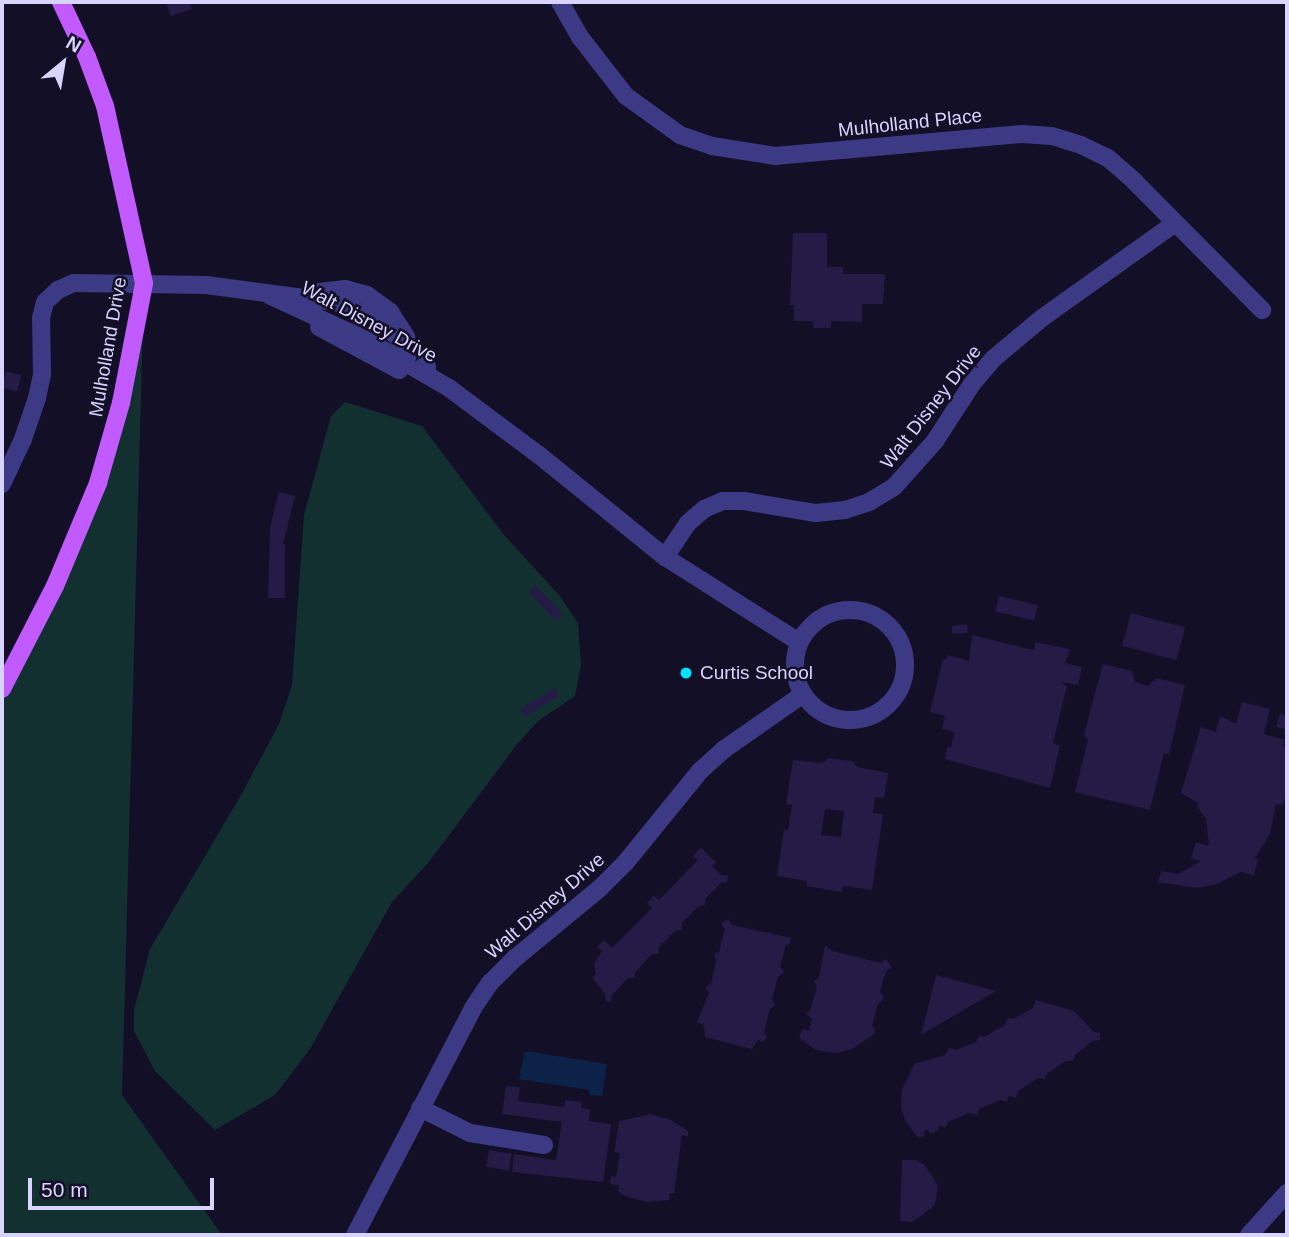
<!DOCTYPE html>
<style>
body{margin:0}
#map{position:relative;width:1289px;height:1237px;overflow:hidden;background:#130f26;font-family:Arial,sans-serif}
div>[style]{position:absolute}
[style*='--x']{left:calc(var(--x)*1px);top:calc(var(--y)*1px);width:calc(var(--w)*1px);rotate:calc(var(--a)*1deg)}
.green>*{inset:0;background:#12302f}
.water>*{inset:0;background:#0c2248}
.building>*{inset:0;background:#241b47;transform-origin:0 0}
.minor>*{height:18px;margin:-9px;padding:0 9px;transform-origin:9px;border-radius:9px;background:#3d3a85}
.minor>.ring{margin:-9px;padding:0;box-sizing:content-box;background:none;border:18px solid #3d3a85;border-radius:50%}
.major>*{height:18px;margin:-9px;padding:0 9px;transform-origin:9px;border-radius:9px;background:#c25bff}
.dots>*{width:19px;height:19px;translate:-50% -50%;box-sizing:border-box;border:4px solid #130f26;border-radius:50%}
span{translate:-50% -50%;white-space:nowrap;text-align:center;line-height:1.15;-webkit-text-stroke:5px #130f26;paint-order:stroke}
.street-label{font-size:19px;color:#d9d4ff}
.poi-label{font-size:19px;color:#d9d4ff}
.left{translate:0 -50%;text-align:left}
.frame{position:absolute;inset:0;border:4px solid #d9d4ff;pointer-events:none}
.north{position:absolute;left:28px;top:28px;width:70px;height:70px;-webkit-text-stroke:5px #130f26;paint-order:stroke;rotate:30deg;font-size:19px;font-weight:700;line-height:28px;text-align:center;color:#d9d4ff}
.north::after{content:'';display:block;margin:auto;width:24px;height:32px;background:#d9d4ff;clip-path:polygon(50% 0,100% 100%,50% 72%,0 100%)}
.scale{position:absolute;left:28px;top:1178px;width:186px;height:32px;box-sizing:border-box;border:4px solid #d9d4ff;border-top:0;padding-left:9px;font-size:21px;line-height:24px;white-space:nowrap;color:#d9d4ff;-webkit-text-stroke:5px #130f26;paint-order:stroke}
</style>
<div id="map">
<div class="green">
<div style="clip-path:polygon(144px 283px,122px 1095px,222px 1235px,2px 1235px,2px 690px,78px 535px)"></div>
<div style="clip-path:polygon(345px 402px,422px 426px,504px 535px,559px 595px,578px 623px,581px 665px,575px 696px,538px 721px,518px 743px,429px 862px,392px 902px,310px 1049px,275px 1095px,215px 1130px,155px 1071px,134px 1031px,134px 1010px,150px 949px,240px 797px,279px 724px,292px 685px,304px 515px,331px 416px)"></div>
</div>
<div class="water">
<div style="clip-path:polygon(525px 1051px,607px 1064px,602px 1096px,590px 1095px,589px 1090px,519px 1079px)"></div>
</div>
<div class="building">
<div style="clip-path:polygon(166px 2px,189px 2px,192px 9px,171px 16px)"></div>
<div style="clip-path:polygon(793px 233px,827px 233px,827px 267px,843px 267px,843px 274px,885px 274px,883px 304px,862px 304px,862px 322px,831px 321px,831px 328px,813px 328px,813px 321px,794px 321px,794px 305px,790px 305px)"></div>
<div style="left:356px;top:314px;width:26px;height:11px;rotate:28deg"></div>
<div style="left:6px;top:371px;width:16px;height:17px;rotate:14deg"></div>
<div style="clip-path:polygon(279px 492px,295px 496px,283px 544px,285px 545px,285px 598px,268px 598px,270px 527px)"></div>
<div style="left:535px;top:585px;width:40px;height:10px;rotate:46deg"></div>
<div style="left:999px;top:596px;width:40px;height:16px;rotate:13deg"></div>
<div style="left:1131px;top:613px;width:56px;height:34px;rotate:15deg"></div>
<div style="clip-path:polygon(967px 624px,968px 633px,952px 634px,952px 626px)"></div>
<div style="clip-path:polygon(972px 635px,1034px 650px,1035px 642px,1070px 649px,1065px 663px,1082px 667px,1078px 685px,1061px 682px,1067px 686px,1053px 743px,1060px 746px,1050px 788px,945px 759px,947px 747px,951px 748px,954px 732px,942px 729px,945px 716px,930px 712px,943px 659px,947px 659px,948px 655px,969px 661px)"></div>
<div style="clip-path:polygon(1103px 664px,1132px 671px,1135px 682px,1148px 686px,1156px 678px,1185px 685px,1169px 755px,1164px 753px,1150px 810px,1075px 792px,1088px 740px,1084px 734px)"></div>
<div style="left:554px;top:688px;width:9px;height:40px;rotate:58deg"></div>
<div style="clip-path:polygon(1242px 702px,1270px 709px,1264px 734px,1285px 740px,1283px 746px,1287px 747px,1287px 791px,1283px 805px,1276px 804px,1270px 834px,1255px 858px,1258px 859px,1254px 875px,1240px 872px,1217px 884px,1197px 888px,1158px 882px,1161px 871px,1178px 874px,1201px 861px,1191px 858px,1196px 842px,1209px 846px,1206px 818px,1197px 807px,1198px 803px,1181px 793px,1201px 727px,1216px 732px,1220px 716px,1236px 724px)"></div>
<div style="clip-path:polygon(1280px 714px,1287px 716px,1285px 729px,1276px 727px)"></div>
<div style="clip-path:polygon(evenodd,829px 758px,852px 761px,857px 767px,888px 773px,884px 798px,875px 797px,873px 813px,883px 814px,872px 890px,843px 886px,842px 892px,806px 886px,807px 881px,777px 876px,784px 829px,788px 830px,792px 805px,786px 804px,793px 760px,821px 763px,829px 758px,825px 809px,844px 811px,841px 837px,821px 835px,825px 809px)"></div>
<div style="clip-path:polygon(701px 848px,716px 862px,712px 866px,721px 875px,728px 875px,727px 882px,721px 883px,705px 899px,705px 905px,698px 907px,682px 923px,682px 930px,675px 931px,659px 947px,658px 954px,652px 954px,636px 971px,634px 978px,628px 978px,612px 995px,611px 1002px,606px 1001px,605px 994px,592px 977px,596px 974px,594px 963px,602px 951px,597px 947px,604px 940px,612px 948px,652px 908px,647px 903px,654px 896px,659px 900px,698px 860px,693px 856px)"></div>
<div style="clip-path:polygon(728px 919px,732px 925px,791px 938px,790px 944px,786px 945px,780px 967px,784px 972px,778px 977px,772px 999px,775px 1005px,770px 1009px,764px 1032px,767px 1038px,762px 1042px,758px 1040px,752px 1049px,705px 1037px,704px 1025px,697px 1022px,709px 993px,705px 987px,711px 984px,716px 962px,714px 954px,719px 952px,725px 929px,721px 923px)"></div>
<div style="clip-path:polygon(825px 945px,832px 951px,881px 963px,886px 959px,892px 967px,886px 971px,880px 992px,884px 998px,878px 1004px,872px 1025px,875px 1029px,874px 1034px,852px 1049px,836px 1053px,816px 1050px,799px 1038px,802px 1029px,809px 1031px,812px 1019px,806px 1013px,810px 1010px,817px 987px,814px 981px,819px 978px)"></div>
<div style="clip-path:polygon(936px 975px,996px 991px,921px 1035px)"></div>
<div style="clip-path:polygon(1036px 1000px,1074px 1011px,1094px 1032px,1100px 1033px,1100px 1040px,1092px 1041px,1075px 1055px,1073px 1061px,1066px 1061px,1047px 1073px,1045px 1079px,1038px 1078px,1018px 1091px,1016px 1098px,1009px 1096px,1007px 1102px,1000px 1100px,979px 1109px,977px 1115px,969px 1113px,948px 1122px,945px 1128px,938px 1125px,939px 1130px,930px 1134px,928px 1129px,923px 1132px,925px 1136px,918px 1137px,905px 1121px,901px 1106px,902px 1090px,914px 1064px,945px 1055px,949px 1048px,955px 1050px,976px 1042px,979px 1035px,984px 1037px,1005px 1025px,1007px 1018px,1013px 1019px,1033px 1008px)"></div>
<div style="clip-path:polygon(506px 1086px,520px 1087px,518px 1101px,564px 1107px,565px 1100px,582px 1102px,581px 1108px,590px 1110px,589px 1121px,611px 1124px,603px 1182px,512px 1172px,514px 1154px,556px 1160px,562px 1122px,502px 1114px)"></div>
<div style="clip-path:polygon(651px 1114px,671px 1120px,688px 1131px,688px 1136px,682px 1135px,674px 1193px,670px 1193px,669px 1200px,647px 1202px,625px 1196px,618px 1191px,619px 1185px,610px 1184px,611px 1176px,616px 1177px,620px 1153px,614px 1152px,619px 1121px)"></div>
<div style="left:489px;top:1150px;width:23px;height:17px;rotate:10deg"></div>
<div style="clip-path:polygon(902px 1160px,916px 1160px,925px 1165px,938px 1186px,935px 1205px,913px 1222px,900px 1221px)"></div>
</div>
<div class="minor">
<div style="--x:560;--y:2;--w:40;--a:60.3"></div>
<div style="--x:580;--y:37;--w:75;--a:52.1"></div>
<div style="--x:626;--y:96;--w:67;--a:35.8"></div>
<div style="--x:680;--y:135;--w:34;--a:19"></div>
<div style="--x:712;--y:146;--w:64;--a:9"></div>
<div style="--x:775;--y:156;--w:248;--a:-5.1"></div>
<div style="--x:1022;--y:134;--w:30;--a:4"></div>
<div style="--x:1052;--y:136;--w:30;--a:17"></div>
<div style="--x:1081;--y:145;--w:30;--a:26"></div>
<div style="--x:1108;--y:158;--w:35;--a:41"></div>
<div style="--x:1134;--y:181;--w:182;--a:45.2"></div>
<div style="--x:311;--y:293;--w:34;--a:-7"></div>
<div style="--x:345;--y:289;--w:23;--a:15"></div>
<div style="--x:367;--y:295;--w:29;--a:36"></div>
<div style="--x:390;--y:312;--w:30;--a:57"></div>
<div style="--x:269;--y:295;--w:107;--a:24.9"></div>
<div style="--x:366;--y:340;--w:96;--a:30"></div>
<div style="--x:449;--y:388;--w:112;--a:36.7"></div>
<div style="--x:539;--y:455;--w:162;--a:39"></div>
<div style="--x:665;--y:557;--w:159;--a:32.4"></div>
<div style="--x:319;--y:327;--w:91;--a:28.3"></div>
<div style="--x:2;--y:484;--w:50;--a:-65"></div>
<div style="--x:23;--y:439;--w:43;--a:-71.1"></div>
<div style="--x:37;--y:398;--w:25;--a:-78"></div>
<div style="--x:42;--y:374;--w:56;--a:-91"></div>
<div style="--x:41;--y:318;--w:16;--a:-76"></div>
<div style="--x:45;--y:302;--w:18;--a:-43"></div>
<div style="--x:58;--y:290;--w:17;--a:-24"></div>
<div style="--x:74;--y:283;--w:132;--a:0.9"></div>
<div style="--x:206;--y:285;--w:131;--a:7.5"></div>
<div style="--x:336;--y:302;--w:27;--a:22"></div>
<div style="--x:361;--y:312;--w:33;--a:31"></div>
<div style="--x:389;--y:329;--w:54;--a:45"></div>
<div style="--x:665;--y:557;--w:41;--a:-55.9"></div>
<div style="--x:688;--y:523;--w:21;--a:-41"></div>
<div style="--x:704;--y:509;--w:21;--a:-23"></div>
<div style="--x:723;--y:501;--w:21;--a:0"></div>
<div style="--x:744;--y:501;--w:73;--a:9.5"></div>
<div style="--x:816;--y:513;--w:29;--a:-6"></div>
<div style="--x:845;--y:510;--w:25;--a:-18"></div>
<div style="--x:869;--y:502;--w:29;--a:-31"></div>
<div style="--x:894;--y:487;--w:62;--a:-48.3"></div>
<div style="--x:935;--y:441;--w:68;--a:-57"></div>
<div style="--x:972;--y:384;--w:33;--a:-50"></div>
<div style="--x:993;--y:359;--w:64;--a:-39.9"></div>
<div style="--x:1042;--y:318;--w:163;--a:-35.5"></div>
<div class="ring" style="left:795px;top:610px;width:92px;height:92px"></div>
<div style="--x:420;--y:1108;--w:56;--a:26.6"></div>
<div style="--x:470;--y:1133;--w:75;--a:9.2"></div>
<div style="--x:355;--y:1235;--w:256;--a:-62.5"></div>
<div style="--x:473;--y:1008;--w:30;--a:-56"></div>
<div style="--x:490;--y:983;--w:34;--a:-45"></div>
<div style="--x:514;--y:959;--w:112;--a:-39.5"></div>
<div style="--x:600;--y:888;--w:37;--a:-45"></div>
<div style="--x:626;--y:862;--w:117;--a:-50.9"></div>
<div style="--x:700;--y:771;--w:31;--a:-42"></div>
<div style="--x:723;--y:750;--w:96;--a:-34.8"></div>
<div style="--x:1249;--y:1235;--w:57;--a:-47.9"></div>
</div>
<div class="major">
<div style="--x:2;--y:689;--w:116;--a:-62.8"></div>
<div style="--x:55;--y:586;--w:112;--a:-67.3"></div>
<div style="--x:98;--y:483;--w:83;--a:-74"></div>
<div style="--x:121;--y:403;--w:122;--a:-79.1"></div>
<div style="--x:144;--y:283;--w:181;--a:-102.4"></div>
<div style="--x:105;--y:106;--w:52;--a:-110.2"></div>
<div style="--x:87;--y:57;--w:61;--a:-115.3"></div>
</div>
<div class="dots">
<div style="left:686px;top:673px;background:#00e5ff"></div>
</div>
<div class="street-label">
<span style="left:910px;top:123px;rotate:-6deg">Mulholland Place</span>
<span style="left:369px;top:322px;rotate:28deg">Walt Disney Drive</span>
<span style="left:108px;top:347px;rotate:-80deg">Mulholland Drive</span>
<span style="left:931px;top:407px;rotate:-52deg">Walt Disney Drive</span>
<span style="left:545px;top:906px;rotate:-41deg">Walt Disney Drive</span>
</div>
<div class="poi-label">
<span class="left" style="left:700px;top:673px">Curtis School</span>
</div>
<div class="frame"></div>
<div class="north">N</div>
<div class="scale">50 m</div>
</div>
